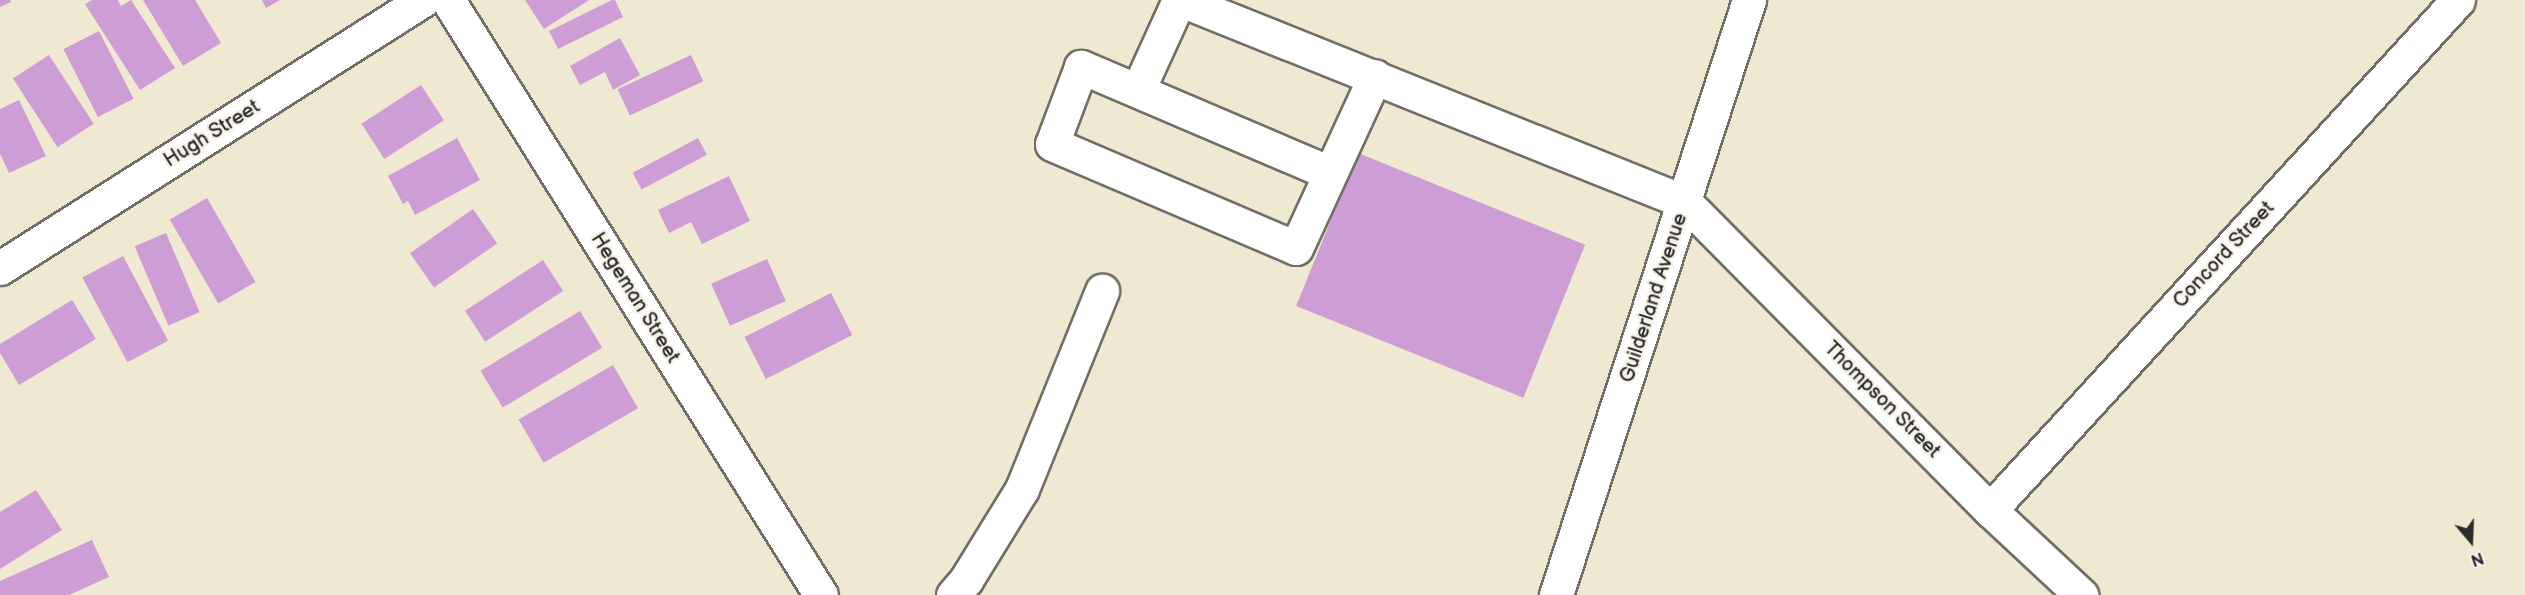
<!DOCTYPE html>
<style>
body{margin:0}
#map{position:relative;width:2525px;height:595px;overflow:hidden;background:#f0e9d1;font-family:"Balsamiq Sans",sans-serif}
div>[style]{position:absolute}
[style*='--x']{left:calc(var(--x)*1px);top:calc(var(--y)*1px);width:calc(var(--w)*1px);rotate:calc(var(--a)*1deg)}
.building>*{inset:0;background:#cd9dd5;transform-origin:0 0}
.roads{filter:drop-shadow(2px 0 #706e65) drop-shadow(-2px 0 #706e65) drop-shadow(0 2px #706e65) drop-shadow(0 -2px #706e65)}
.minor>*{height:33px;margin:-16.5px;padding:0 16.5px;transform-origin:16.5px;border-radius:16.5px;background:#fff}
span{translate:-50% -50%;white-space:nowrap;text-align:center;line-height:1.15;-webkit-text-stroke:5px #f7f3e8;paint-order:stroke}
.street-label{font-size:20px;color:#2b2b2b}
.north{position:absolute;left:2441px;top:511px;width:60px;height:60px;-webkit-text-stroke:4px #f7f3e8;paint-order:stroke;rotate:161deg;font-size:16px;font-weight:700;line-height:24px;text-align:center;color:#2b2b2b}
.north::after{content:'';display:block;margin:auto;width:21px;height:27px;background:#2b2b2b;clip-path:polygon(50% 0,100% 100%,50% 72%,0 100%)}
</style>
<div id="map">
<div class="building">
<div style="clip-path:polygon(0 0,10px 0,11px 2px,0 7px)"></div>
<div style="clip-path:polygon(92px 0,118px 0,121px 6px,131px 0,175px 68px,140px 90px,85px 4px)"></div>
<div style="clip-path:polygon(143px 0,195px 0,221px 43px,183px 66px)"></div>
<div style="clip-path:polygon(262px 0,280px 0,266px 8px)"></div>
<div style="clip-path:polygon(525px 0,589px 0,544px 29px)"></div>
<div style="clip-path:polygon(612px 0,615px 0,623px 17px,558px 49px,549px 31px)"></div>
<div style="left:99px;top:31px;width:76px;height:40px;rotate:63deg"></div>
<div style="clip-path:polygon(620px 38px,640px 75px,613px 90px,605px 72px,580px 85px,570px 66px)"></div>
<div style="left:49px;top:55px;width:82px;height:43px;rotate:57deg"></div>
<div style="left:691px;top:55px;width:29px;height:81px;rotate:65deg"></div>
<div style="left:421px;top:85px;width:42px;height:71px;rotate:57deg"></div>
<div style="clip-path:polygon(19px 100px,46px 156px,9px 173px,0 154px,0 109px)"></div>
<div style="clip-path:polygon(457px 138px,480px 180px,415px 215px,408px 201px,403px 204px,388px 176px)"></div>
<div style="left:698px;top:138px;width:19px;height:74px;rotate:62deg"></div>
<div style="left:1358px;top:153px;width:245px;height:165px;rotate:22deg"></div>
<div style="clip-path:polygon(729px 176px,750px 221px,702px 244px,691px 222px,669px 233px,658px 210px)"></div>
<div style="left:207px;top:198px;width:97px;height:43px;rotate:60deg"></div>
<div style="left:473px;top:209px;width:42px;height:77px;rotate:55deg"></div>
<div style="left:166px;top:233px;width:86px;height:34px;rotate:67deg"></div>
<div style="left:123px;top:256px;width:96px;height:46px;rotate:62deg"></div>
<div style="left:767px;top:259px;width:46px;height:61px;rotate:66deg"></div>
<div style="left:543px;top:260px;width:37px;height:93px;rotate:57deg"></div>
<div style="left:831px;top:293px;width:47px;height:97px;rotate:63deg"></div>
<div style="clip-path:polygon(72px 300px,96px 339px,19px 385px,0 353px,0 344px)"></div>
<div style="left:580px;top:311px;width:43px;height:116px;rotate:59deg"></div>
<div style="left:613px;top:365px;width:50px;height:109px;rotate:60deg"></div>
<div style="clip-path:polygon(36px 490px,62px 530px,0 569px,0 512px)"></div>
<div style="clip-path:polygon(92px 540px,109px 577px,69px 595px,0 595px,0 581px)"></div>
</div>
<div class="roads">
<div class="minor">
<div style="--x:448;--y:0;--w:702;--a:57.92"></div>
<div style="--x:1181;--y:0;--w:543;--a:21.84"></div>
<div style="--x:1685;--y:202;--w:433;--a:45.3"></div>
<div style="--x:1990;--y:510;--w:125;--a:43"></div>
<div style="--x:1138;--y:90;--w:99;--a:-65.5"></div>
<div style="--x:1330;--y:173;--w:271;--a:-156.9"></div>
<div style="--x:1081;--y:67;--w:82;--a:110.6"></div>
<div style="--x:1052;--y:144;--w:265;--a:23.1"></div>
<div style="--x:1296;--y:248;--w:189;--a:-65.3"></div>
<div style="--x:0;--y:268;--w:501;--a:-32.36"></div>
<div style="--x:1990;--y:510;--w:692;--a:-47.46"></div>
<div style="--x:953;--y:595;--w:20;--a:-49"></div>
<div style="--x:966;--y:580;--w:107;--a:-58.4"></div>
<div style="--x:1022;--y:489;--w:214;--a:-68"></div>
<div style="--x:1556;--y:595;--w:626;--a:-72.03"></div>
</div>
</div>
<div class="street-label">
<span style="left:212px;top:134px;rotate:-32deg">Hugh Street</span>
<span style="left:2224px;top:255px;rotate:-47deg">Concord Street</span>
<span style="left:635px;top:298px;rotate:58deg">Hegeman Street</span>
<span style="left:1654px;top:298px;rotate:-72deg">Guilderland Avenue</span>
<span style="left:1882px;top:400px;rotate:45deg">Thompson Street</span>
</div>
<div class="north">N</div>
</div>
